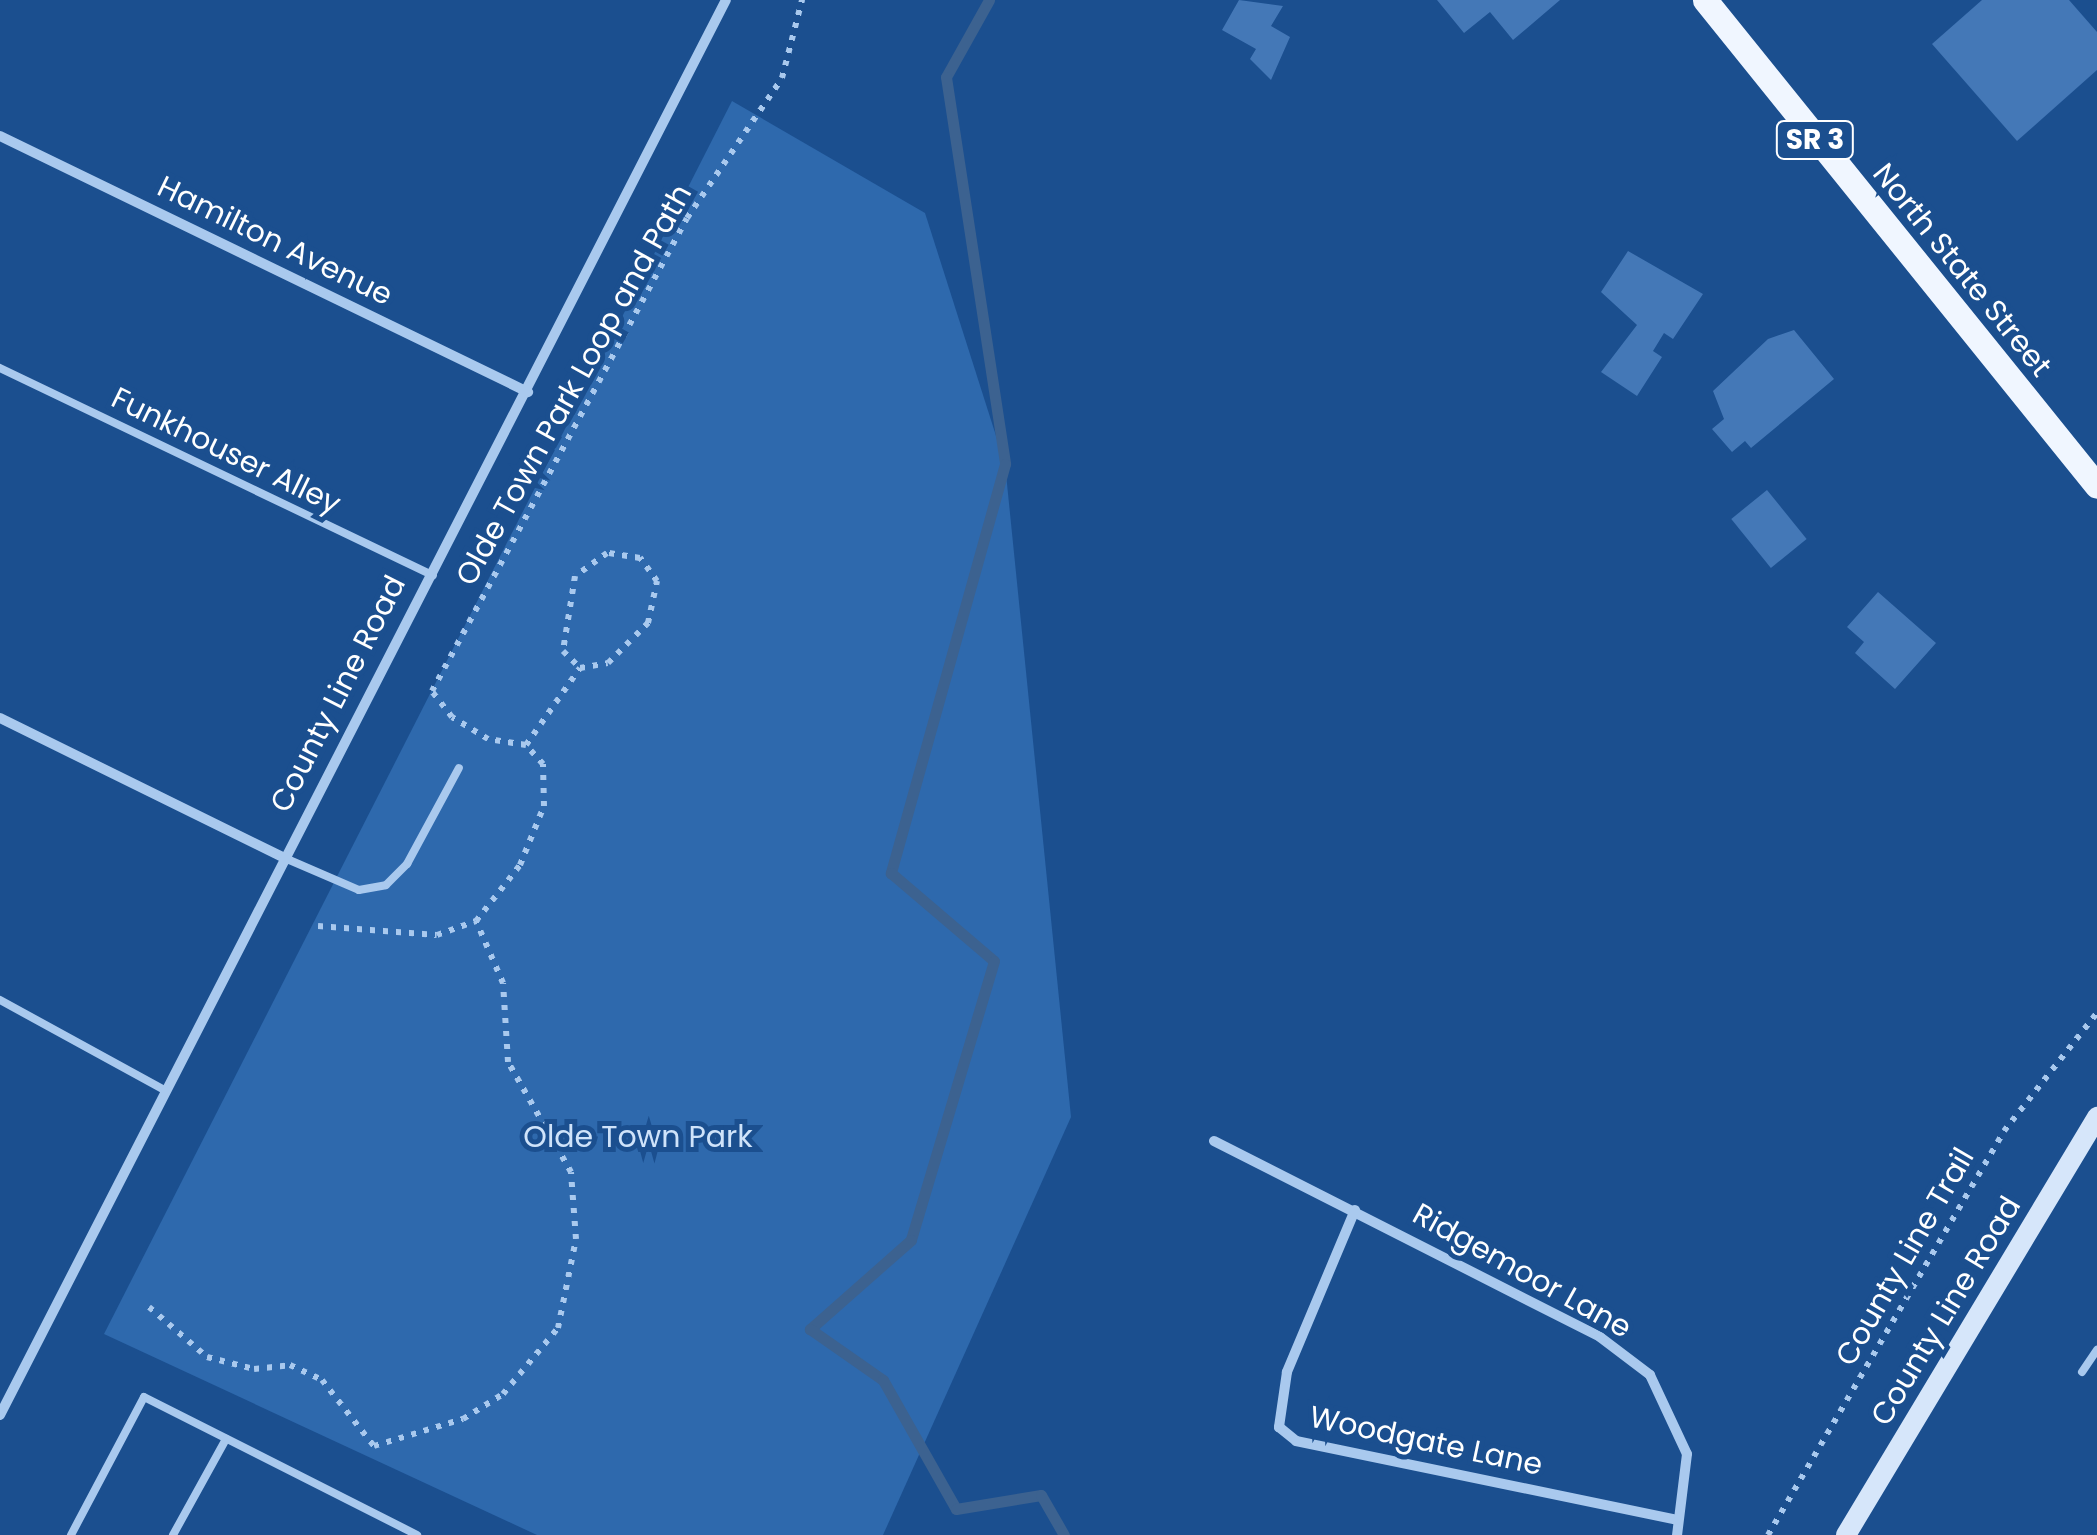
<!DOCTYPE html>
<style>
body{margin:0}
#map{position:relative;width:2097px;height:1535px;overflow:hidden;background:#1b4f8f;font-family:Poppins,sans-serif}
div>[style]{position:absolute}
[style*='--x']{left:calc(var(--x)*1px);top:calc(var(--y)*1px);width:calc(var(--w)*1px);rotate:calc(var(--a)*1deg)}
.green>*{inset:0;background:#2e69ad}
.stream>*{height:11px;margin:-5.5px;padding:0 5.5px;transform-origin:5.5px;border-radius:5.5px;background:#3c6290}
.building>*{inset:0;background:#4478b7;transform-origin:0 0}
.path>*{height:6px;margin-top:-3px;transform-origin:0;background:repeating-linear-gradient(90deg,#a9c9ee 0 5px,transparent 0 13px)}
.service>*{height:8px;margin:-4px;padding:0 4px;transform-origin:4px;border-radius:4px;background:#a9c9ee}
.minor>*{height:10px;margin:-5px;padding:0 5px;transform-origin:5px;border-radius:5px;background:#a9c9ee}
.secondary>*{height:20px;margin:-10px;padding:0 10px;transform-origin:10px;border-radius:10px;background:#d6e6fa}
.primary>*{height:25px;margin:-12.5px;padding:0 12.5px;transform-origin:12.5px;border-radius:12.5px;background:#f0f6ff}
span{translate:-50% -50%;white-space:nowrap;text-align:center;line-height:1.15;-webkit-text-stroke:10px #1b4f8f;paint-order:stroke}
.shield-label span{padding:2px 8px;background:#1b4f8f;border:2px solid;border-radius:8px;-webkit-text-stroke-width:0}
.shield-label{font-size:28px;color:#fff;font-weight:700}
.street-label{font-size:30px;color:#fff}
.park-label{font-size:30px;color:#cfe3fa}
</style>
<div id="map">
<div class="green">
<div style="clip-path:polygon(732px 101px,925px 213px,1005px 464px,1071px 1117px,883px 1535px,537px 1535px,104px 1334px)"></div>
</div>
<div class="stream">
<div style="--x:989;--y:0;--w:88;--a:119.2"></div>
<div style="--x:946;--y:77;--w:391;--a:81.3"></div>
<div style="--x:1005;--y:464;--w:425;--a:105.6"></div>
<div style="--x:891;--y:873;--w:135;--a:40.5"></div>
<div style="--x:994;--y:961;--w:291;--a:106.6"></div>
<div style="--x:911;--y:1240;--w:135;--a:138.6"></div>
<div style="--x:810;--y:1329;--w:89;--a:34.9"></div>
<div style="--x:883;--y:1380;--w:148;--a:60.5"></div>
<div style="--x:956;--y:1509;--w:86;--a:-9.4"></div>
<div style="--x:1041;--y:1495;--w:46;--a:60.1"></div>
</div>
<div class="building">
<div style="clip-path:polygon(1239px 0,1283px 6px,1271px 26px,1290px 37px,1271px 80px,1250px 59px,1256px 49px,1222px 30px)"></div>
<div style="clip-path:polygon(1437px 0,1560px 0,1513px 40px,1490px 12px,1464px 33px)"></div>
<div style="clip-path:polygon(1982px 0,2069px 0,2097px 32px,2097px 70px,2017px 141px,1932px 44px)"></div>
<div style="clip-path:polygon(1628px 251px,1703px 294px,1673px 339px,1664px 333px,1653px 351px,1662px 357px,1637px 396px,1601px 372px,1637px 325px,1601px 292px)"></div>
<div style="clip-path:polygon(1794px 330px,1834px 379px,1751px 448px,1745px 441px,1732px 452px,1712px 429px,1724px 419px,1713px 391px,1768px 339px)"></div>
<div style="left:1767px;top:490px;width:63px;height:46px;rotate:51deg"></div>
<div style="clip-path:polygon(1878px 592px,1936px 643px,1895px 689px,1855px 653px,1864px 642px,1847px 627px)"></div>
</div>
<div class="path">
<div style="--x:526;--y:745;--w:94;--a:-55"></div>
<div style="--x:580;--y:668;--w:28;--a:-10"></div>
<div style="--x:608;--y:663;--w:57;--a:-45"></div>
<div style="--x:648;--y:623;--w:43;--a:-77.9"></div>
<div style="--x:657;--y:581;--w:29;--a:-126"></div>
<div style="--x:640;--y:558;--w:33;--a:-171"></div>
<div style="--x:607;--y:553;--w:39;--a:144"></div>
<div style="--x:575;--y:576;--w:76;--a:99.1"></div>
<div style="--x:563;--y:651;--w:24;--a:45"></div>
<div style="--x:318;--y:926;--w:119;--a:4.3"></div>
<div style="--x:437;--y:935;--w:41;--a:-19.7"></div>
<div style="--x:476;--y:921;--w:71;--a:-51.8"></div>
<div style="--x:520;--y:865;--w:64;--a:-67.9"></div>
<div style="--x:544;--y:806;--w:42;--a:-91.4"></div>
<div style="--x:543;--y:764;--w:25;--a:-132"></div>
<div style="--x:526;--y:745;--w:38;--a:-171"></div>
<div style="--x:488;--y:739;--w:42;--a:-148.6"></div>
<div style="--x:452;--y:717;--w:33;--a:-128"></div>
<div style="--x:432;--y:691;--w:537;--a:-61.67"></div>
<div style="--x:687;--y:218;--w:169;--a:-55.8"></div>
<div style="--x:782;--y:78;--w:81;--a:-75.6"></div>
<div style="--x:149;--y:1307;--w:77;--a:40.8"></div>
<div style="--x:207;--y:1357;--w:49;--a:14.3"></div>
<div style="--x:254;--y:1369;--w:36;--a:-6"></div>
<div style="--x:290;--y:1365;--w:35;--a:25"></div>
<div style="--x:322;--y:1380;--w:84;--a:51.8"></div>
<div style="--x:374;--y:1446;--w:93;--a:-16.9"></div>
<div style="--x:463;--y:1419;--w:47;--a:-32"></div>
<div style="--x:503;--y:1394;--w:86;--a:-50.2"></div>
<div style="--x:558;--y:1328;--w:91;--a:-78.6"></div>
<div style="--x:576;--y:1239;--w:67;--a:-94.3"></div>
<div style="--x:571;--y:1172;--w:127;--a:-119.8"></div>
<div style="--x:508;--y:1062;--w:79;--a:-93.6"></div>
<div style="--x:503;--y:983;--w:68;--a:-113.5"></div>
<div style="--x:1768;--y:1535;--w:468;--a:-59.7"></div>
<div style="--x:2004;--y:1131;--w:150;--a:-51.8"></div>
</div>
<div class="service">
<div style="--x:0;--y:368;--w:480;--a:25.6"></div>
<div style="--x:287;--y:859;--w:78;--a:23.3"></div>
<div style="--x:359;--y:890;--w:27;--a:-10"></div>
<div style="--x:386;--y:885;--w:30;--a:-45"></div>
<div style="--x:407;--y:864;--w:109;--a:-61.6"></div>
<div style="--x:0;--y:1000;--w:189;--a:28.7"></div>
<div style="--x:2082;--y:1372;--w:27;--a:-56"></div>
<div style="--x:71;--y:1535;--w:156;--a:-62.1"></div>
<div style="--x:144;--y:1397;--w:306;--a:26.8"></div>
<div style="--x:173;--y:1535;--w:110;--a:-61.1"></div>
</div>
<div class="minor">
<div style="--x:0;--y:136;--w:587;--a:25.87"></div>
<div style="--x:0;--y:718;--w:320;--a:26.2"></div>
<div style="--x:1214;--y:1141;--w:433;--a:26.9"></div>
<div style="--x:1600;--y:1337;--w:63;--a:37.2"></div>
<div style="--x:1650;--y:1375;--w:87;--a:64.9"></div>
<div style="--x:1687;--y:1454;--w:82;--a:97"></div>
<div style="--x:1355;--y:1210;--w:176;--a:112.8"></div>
<div style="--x:1287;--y:1372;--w:56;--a:98.3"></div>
<div style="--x:1279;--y:1427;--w:22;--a:39"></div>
<div style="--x:1296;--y:1441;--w:388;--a:11.7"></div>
<div style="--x:0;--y:1415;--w:1590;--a:-62.84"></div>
</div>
<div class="secondary">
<div style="--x:1846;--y:1535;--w:488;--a:-59"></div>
</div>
<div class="primary">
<div style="--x:1705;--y:0;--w:624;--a:51.11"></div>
</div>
<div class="shield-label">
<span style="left:1815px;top:140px">SR 3</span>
</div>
<div class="street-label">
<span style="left:275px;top:241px;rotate:26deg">Hamilton Avenue</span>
<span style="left:1962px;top:270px;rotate:51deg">North State Street</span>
<span style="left:574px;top:385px;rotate:-61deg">Olde Town Park Loop and Path</span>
<span style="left:226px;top:451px;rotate:26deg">Funkhouser Alley</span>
<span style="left:338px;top:694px;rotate:-63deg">County Line Road</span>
<span style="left:1905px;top:1257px;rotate:-60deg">County Line Trail</span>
<span style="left:1522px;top:1271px;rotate:29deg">Ridgemoor Lane</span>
<span style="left:1946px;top:1311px;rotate:-59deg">County Line Road</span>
<span style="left:1426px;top:1441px;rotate:12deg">Woodgate Lane</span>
</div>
<div class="park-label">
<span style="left:638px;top:1137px">Olde Town Park</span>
</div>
</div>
